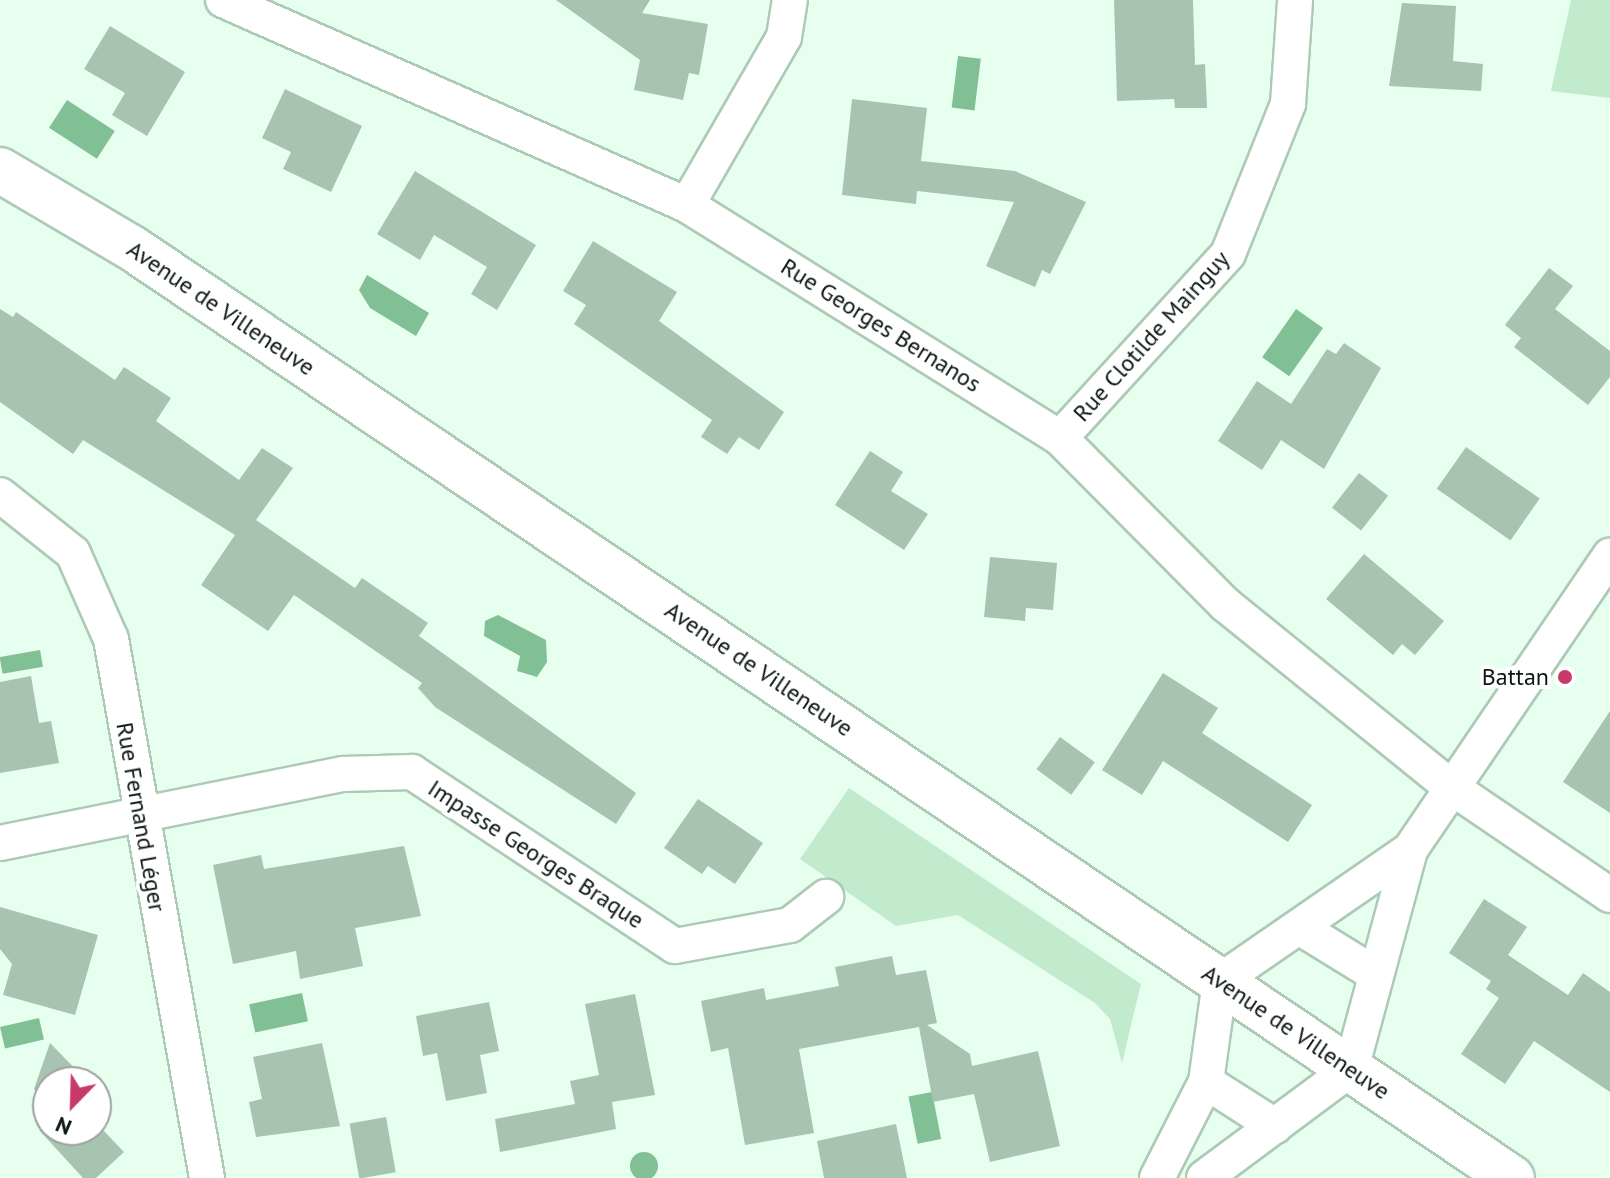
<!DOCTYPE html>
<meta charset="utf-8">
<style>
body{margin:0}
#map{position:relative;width:1610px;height:1178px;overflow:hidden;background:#e7ffee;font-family:"PT Sans",sans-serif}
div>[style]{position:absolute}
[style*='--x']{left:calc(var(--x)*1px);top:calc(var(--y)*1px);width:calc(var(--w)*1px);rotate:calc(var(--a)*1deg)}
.green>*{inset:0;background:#c2ebce}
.water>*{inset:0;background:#81bf95;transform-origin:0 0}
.round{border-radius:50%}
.building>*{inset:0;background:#a7c4b0;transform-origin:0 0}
.roads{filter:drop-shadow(2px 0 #adcab5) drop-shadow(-2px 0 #adcab5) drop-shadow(0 2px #adcab5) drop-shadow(0 -2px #adcab5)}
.minor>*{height:34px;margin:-17px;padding:0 17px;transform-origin:17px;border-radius:17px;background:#fff}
.secondary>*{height:44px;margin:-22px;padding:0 22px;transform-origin:22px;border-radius:22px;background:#fff}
.dots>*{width:22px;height:22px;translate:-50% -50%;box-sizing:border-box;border:4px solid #fff;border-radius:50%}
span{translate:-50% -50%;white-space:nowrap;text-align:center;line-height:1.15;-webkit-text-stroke:8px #fff;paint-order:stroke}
.street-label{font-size:24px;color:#0c1710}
.poi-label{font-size:24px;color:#0c1710}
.right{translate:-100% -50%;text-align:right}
.north{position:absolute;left:32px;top:1066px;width:80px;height:80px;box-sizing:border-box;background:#fff;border:2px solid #9ea29f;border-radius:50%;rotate:203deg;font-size:22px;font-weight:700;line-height:32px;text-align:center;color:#0c1710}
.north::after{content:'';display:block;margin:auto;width:28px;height:36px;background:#c73a69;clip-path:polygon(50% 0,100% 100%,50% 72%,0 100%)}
</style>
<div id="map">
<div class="green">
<div style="clip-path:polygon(1571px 0,1610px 0,1610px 98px,1551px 91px)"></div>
<div style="clip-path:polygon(849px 788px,1141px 984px,1122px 1063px,1110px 1019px,1095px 1003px,958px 915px,896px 926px,800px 859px)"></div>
</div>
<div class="water">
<div style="left:958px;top:56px;width:23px;height:52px;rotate:7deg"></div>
<div style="left:67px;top:100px;width:57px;height:33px;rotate:33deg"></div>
<div style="clip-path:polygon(367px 275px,429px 313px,416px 336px,370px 308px,359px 290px)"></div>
<div style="left:1296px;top:309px;width:33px;height:59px;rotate:35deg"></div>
<div style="clip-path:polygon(498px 615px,546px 640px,547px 662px,537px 677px,517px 671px,520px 656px,484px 636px,485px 621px)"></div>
<div style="left:40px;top:650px;width:17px;height:41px;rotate:80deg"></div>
<div style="left:302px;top:993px;width:29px;height:54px;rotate:78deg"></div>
<div style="left:39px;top:1018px;width:22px;height:40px;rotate:77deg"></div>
<div style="left:932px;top:1092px;width:48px;height:24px;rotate:79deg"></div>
<div class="round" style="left:630px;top:1152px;width:28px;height:28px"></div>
</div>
<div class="building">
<div style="clip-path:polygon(556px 0,650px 0,642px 13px,708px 24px,699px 75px,689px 73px,683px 100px,634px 90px,640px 60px)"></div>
<div style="clip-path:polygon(1114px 0,1193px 0,1195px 65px,1205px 64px,1207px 108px,1175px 108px,1174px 99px,1117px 101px)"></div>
<div style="clip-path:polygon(1402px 3px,1456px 6px,1453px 61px,1483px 64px,1481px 91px,1389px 86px)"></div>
<div style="clip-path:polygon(110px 26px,185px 72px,147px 136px,112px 115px,125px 93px,84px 69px)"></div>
<div style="clip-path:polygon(285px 89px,362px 126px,331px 192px,283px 169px,291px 152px,262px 138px)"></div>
<div style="clip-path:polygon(852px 99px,927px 108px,921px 161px,1015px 171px,1086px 202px,1050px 274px,1042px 270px,1035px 287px,986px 266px,1014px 202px,917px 191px,916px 204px,842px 195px)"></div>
<div style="clip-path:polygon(415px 171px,536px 245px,497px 310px,471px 294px,487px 267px,434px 235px,420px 260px,377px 234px)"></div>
<div style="clip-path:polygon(593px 241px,677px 292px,659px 321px,784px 412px,759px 450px,739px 437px,727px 454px,701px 437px,712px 420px,574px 324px,586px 305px,563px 291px)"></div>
<div style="clip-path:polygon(1549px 268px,1573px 286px,1555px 309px,1610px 351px,1610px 377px,1588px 405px,1514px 347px,1521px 338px,1505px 325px)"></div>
<div style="clip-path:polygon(0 309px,13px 317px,16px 312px,115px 380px,124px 367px,171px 398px,156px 421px,239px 480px,262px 448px,293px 468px,256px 520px,355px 588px,362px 578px,428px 623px,419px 636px,636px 793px,616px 824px,435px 707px,418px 688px,422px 683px,294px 595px,268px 631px,201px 585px,235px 535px,83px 440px,73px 454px,0 402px)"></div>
<div style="clip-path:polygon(1344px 343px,1381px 368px,1324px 469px,1281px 440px,1262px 470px,1218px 441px,1257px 381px,1291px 404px,1327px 349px,1336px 354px)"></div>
<div style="left:1466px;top:447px;width:90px;height:51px;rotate:35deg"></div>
<div style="clip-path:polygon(870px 451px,903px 472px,891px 491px,928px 514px,904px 550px,835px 505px)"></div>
<div style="left:1359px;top:473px;width:37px;height:44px;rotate:38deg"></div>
<div style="clip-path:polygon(1364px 554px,1444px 621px,1415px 655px,1402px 644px,1393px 655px,1326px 599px)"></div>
<div style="clip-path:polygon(990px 557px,1057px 563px,1053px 610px,1026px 608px,1025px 621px,984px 617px)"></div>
<div style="clip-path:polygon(1163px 673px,1218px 708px,1202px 733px,1312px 805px,1288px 842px,1163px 761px,1142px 795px,1102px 770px)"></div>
<div style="clip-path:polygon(31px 676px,39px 723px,51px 721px,59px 763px,0 773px,0 682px)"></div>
<div style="clip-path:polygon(1610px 711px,1610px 813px,1563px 782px)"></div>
<div style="left:1060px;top:737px;width:43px;height:40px;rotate:36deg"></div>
<div style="clip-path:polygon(698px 799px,763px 843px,735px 884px,708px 866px,702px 874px,664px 848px)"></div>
<div style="clip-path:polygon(404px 846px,421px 916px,355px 928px,363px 966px,300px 979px,296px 951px,233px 964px,213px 865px,261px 855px,264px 869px)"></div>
<div style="clip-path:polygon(1484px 899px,1527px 927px,1508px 955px,1568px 995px,1583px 973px,1610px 992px,1610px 1092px,1534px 1041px,1505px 1084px,1461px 1054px,1499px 998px,1486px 989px,1491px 981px,1449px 953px)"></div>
<div style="clip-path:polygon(0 907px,98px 935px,75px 1015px,3px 995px,12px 964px,0 949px)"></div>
<div style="clip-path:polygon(892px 956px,896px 975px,926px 970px,937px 1023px,927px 1025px,970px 1054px,972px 1066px,1038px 1051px,1060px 1146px,990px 1162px,974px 1094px,933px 1102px,919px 1027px,799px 1049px,814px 1133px,745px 1145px,728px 1048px,711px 1052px,701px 1001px,764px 988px,766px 1000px,839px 986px,835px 967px)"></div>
<div style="clip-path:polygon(635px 994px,655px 1095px,612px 1102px,616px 1129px,500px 1152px,495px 1119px,575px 1104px,570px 1081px,599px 1075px,585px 1004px)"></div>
<div style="clip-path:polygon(489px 1002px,499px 1051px,480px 1055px,487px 1093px,446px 1101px,437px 1053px,423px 1056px,416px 1016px)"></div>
<div style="clip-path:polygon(50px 1043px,88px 1082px,48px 1082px,48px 1105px,34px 1089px)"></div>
<div style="clip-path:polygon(322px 1043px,340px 1126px,256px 1137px,249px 1102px,262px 1099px,253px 1057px)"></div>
<div style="left:386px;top:1117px;width:56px;height:37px;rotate:80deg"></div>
<div style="clip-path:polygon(896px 1124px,907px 1178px,824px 1178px,817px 1141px)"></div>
<div style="clip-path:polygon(39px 1130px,103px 1130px,124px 1152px,96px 1178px,83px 1178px)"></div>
</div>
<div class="roads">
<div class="minor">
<div style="--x:223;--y:0;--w:507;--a:23.84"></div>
<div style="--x:687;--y:205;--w:440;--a:32"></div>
<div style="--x:1060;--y:438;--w:235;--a:45.2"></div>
<div style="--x:1226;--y:605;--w:289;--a:39"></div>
<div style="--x:1451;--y:787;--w:192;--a:34.2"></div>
<div style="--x:687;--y:205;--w:194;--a:-60"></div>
<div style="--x:784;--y:37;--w:37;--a:-81"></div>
<div style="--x:1060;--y:438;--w:249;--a:-47.6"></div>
<div style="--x:1228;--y:254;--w:162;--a:-68.2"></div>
<div style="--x:1288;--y:104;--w:104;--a:-86.1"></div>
<div style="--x:0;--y:495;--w:93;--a:38.5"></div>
<div style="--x:73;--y:553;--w:94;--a:66.2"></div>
<div style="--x:111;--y:639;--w:547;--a:79.9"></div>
<div style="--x:0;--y:843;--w:350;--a:-11.4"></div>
<div style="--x:343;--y:774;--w:69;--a:-1.7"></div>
<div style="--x:412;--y:772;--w:315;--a:33.5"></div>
<div style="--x:675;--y:946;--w:117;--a:-10.3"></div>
<div style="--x:790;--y:925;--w:46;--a:-37.9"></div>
<div style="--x:1302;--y:929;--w:82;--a:31.6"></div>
<div style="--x:1206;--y:1082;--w:82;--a:32.5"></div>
<div style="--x:1157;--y:1178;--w:108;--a:-63"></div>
<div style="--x:1206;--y:1082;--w:102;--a:-82.1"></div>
<div style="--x:1220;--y:981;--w:231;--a:-34.6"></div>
<div style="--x:1204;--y:1178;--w:183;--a:-36.6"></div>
<div style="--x:1351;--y:1069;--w:227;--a:-74.9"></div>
<div style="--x:1410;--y:850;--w:356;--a:-55.8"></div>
</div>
<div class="secondary">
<div style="--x:0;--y:170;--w:153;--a:30.6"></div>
<div style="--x:132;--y:248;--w:1664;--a:33.98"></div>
</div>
</div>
<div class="dots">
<div style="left:1565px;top:677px;background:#c73a69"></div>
</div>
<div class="street-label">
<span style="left:221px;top:308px;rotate:34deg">Avenue de Villeneuve</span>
<span style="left:881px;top:325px;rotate:32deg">Rue Georges Bernanos</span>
<span style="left:1151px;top:336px;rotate:-48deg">Rue Clotilde Mainguy</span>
<span style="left:759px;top:669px;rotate:34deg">Avenue de Villeneuve</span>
<span style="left:141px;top:817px;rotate:80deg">Rue Fernand Léger</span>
<span style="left:536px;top:854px;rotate:33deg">Impasse Georges Braque</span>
<span style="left:1296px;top:1032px;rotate:34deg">Avenue de Villeneuve</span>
</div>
<div class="poi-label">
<span class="right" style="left:1549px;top:677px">Battan</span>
</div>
<div class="north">N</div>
</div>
